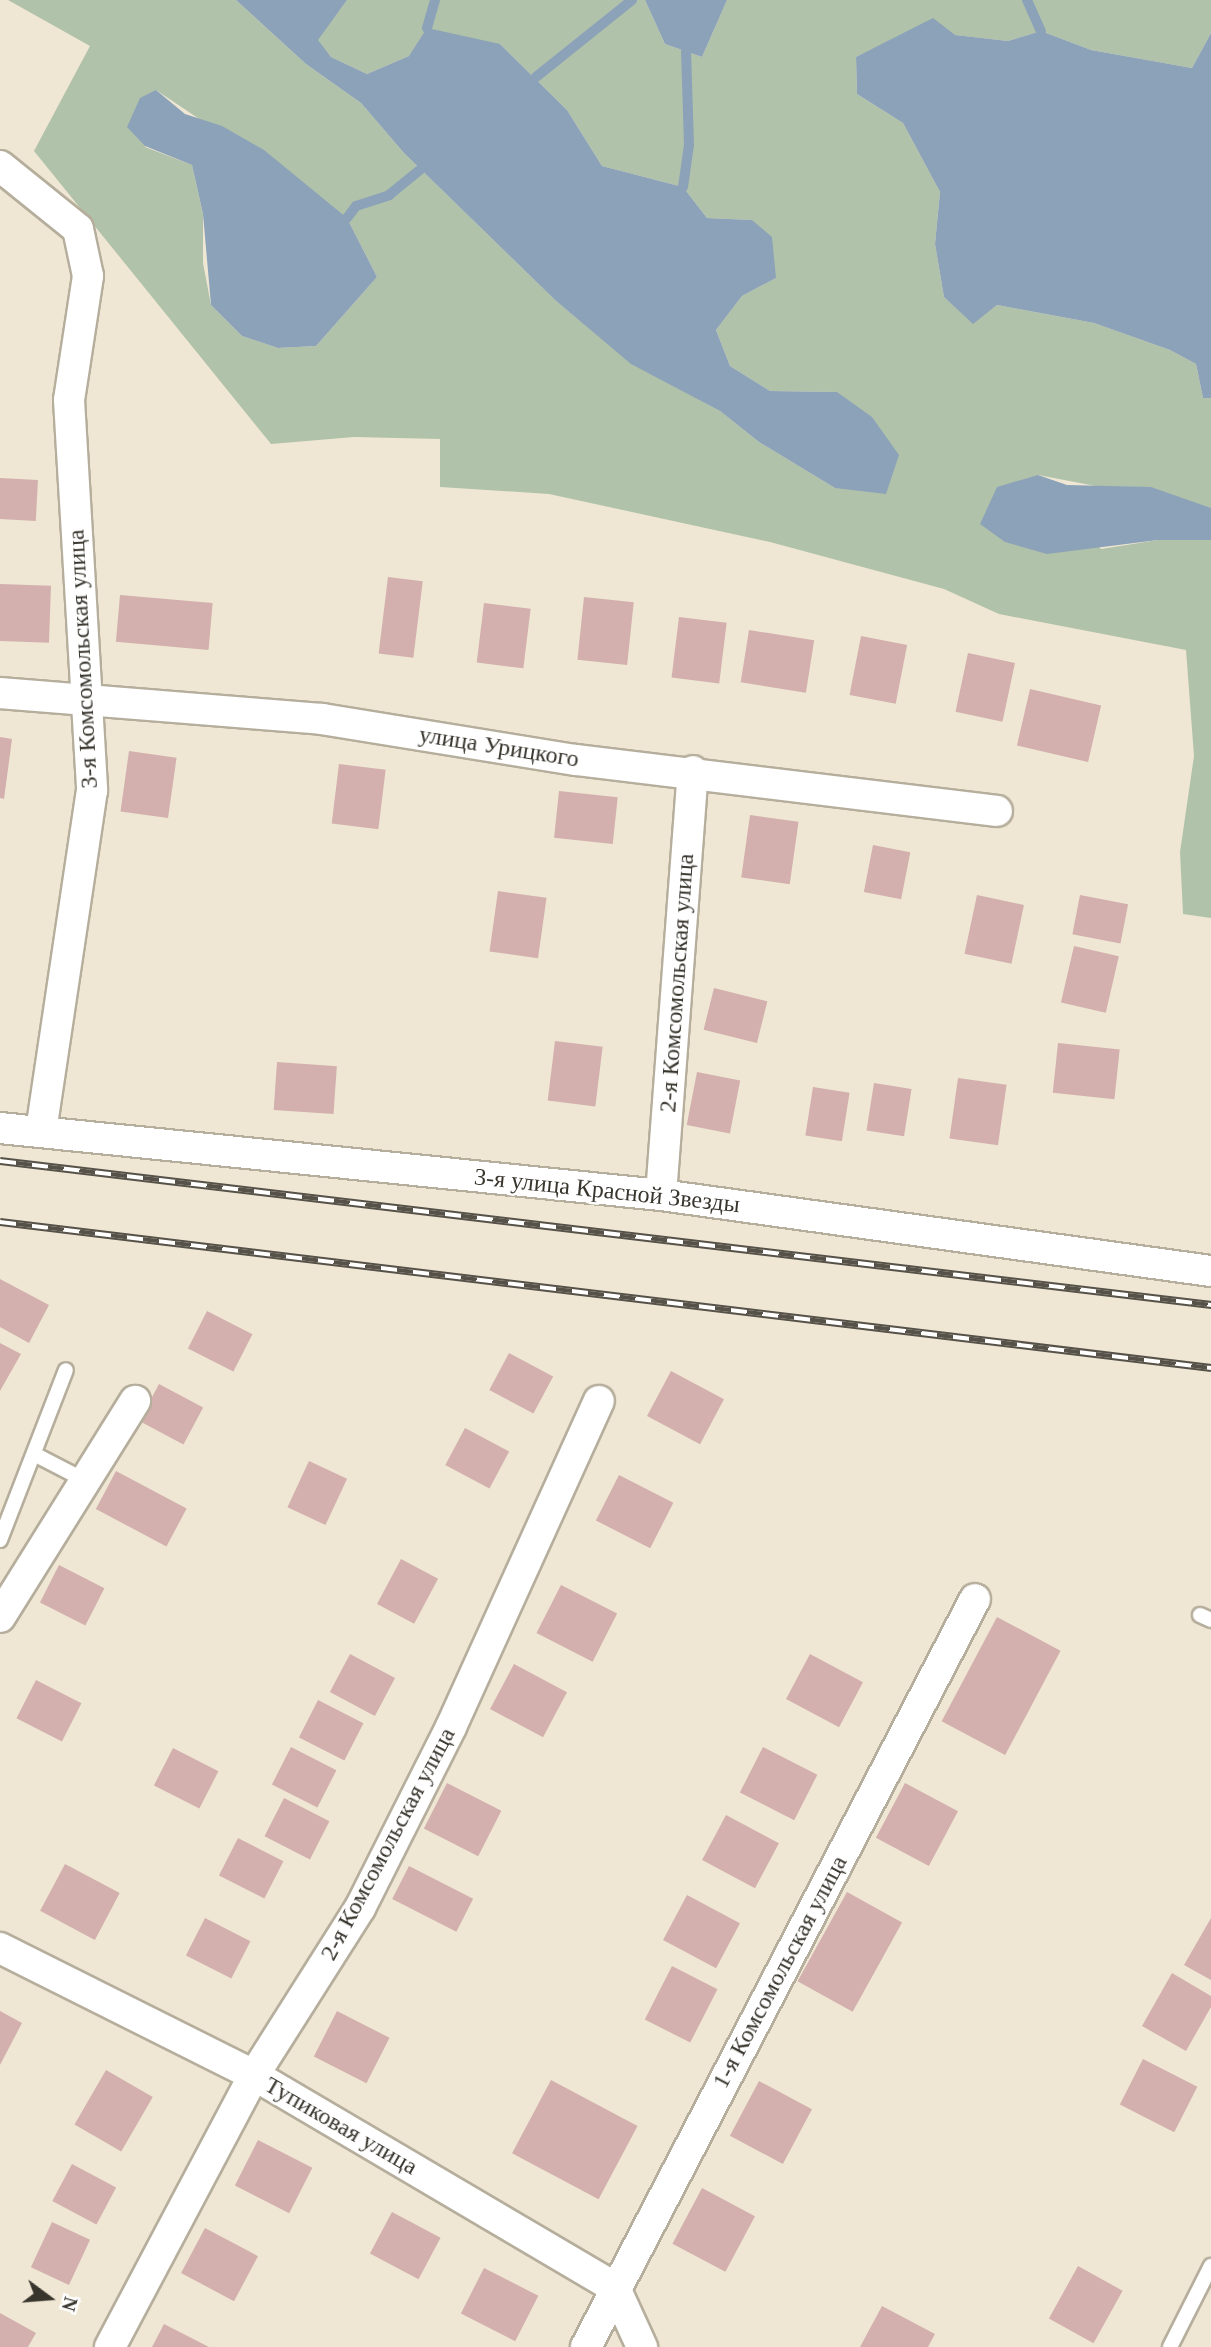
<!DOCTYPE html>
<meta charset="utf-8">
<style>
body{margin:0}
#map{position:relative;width:1211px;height:2347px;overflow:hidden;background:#efe7d4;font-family:Georgia,serif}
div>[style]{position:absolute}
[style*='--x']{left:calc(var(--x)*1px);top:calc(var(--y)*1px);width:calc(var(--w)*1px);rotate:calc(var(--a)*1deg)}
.green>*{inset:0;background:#b1c2aa}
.water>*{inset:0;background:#8ca2b8}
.stream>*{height:10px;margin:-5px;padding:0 5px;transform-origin:5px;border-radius:5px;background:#8ca2b8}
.building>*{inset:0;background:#d3b0ad;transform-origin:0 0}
.roads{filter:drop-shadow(2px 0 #b6ae9c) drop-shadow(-2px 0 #b6ae9c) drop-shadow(0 2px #b6ae9c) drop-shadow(0 -2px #b6ae9c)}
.lane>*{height:14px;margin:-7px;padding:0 7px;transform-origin:7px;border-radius:7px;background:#fff}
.street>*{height:30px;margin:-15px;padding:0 15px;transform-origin:15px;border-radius:15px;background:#fff}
.rail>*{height:8px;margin-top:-4px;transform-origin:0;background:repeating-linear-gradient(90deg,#fff 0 16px,#565249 0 32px);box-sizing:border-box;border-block:2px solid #565249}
span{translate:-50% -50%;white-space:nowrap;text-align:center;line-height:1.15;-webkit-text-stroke:5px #fff;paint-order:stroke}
.street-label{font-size:24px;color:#38352d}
.north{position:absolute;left:14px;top:2263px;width:70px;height:70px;-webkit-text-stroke:5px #fff;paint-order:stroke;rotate:106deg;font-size:19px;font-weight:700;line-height:28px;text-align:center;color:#38352d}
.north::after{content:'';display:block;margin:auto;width:24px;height:32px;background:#38352d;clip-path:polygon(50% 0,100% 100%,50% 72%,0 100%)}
</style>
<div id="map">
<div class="green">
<div style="clip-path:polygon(evenodd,8px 0,236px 0,306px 64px,361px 103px,404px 153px,555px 300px,631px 363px,720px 411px,759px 442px,835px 488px,837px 392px,770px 391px,730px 366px,716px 330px,742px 296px,776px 278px,752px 220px,707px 218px,683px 187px,602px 166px,567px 110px,500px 44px,409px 56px,367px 74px,331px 57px,317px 40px,347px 0,645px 0,665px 44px,702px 57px,727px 0,1211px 0,1211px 33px,1192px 68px,1091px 50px,1041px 31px,1008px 41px,954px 35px,893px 40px,856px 57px,857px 94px,903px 123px,940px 192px,935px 244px,944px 297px,973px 323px,997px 305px,1094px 323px,1170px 350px,1196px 364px,1203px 398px,1211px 398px,1211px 508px,1038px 475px,1101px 549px,1158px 540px,1211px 540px,1211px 918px,1183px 914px,1180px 852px,1194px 756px,1186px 650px,999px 614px,944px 589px,770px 542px,549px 494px,440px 487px,440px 439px,354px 437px,271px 444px,34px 151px,90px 46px,8px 0,156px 90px,347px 218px,377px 277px,316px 346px,278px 348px,242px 336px,211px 305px,203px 263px,203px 214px,192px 165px,145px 147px,156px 90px)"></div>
</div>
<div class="water">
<div style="clip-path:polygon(236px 0,347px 0,318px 40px,331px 57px,367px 74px,409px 56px,427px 28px,500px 44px,567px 110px,602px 166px,683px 187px,707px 218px,752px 220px,772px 237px,776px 278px,742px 296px,716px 330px,730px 366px,770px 391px,837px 392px,872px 417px,899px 455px,886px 494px,835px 488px,759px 442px,720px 411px,631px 364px,555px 300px,404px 153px,361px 103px,306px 64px)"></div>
<div style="clip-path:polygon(645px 0,727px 0,702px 57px,665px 44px)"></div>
<div style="clip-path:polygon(933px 18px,955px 35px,1008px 41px,1041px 31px,1091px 50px,1192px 68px,1211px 33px,1211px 398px,1203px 398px,1196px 364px,1170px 350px,1094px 323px,997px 305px,973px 324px,944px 297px,935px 244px,940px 192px,903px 123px,857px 94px,856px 57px)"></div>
<div style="clip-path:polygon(156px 90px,185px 114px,222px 126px,264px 150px,347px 218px,377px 277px,316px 346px,278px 348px,242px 336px,211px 305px,203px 214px,192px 165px,145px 146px,127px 127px,140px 98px)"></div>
<div style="clip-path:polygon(1038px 475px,1067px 485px,1151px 487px,1211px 508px,1211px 540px,1158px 540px,1047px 554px,1005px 542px,980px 524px,997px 487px)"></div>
</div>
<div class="stream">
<div style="--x:1027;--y:0;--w:34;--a:66"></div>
<div style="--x:427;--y:28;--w:29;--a:-74"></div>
<div style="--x:536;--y:77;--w:123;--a:-38.7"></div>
<div style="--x:683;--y:187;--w:42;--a:-81.9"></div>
<div style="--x:689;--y:145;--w:94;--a:-91.8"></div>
<div style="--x:347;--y:218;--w:15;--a:-53"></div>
<div style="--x:356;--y:206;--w:35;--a:-18"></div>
<div style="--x:389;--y:195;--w:41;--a:-39.1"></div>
</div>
<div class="building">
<div style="left:0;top:478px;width:38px;height:41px;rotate:3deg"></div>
<div style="left:388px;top:577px;width:35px;height:77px;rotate:7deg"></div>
<div style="left:0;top:584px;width:51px;height:57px;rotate:2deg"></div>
<div style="left:120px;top:595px;width:93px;height:47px;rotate:5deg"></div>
<div style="left:584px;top:597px;width:50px;height:63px;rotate:6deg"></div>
<div style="left:484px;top:603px;width:47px;height:60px;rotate:7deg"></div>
<div style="left:679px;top:617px;width:48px;height:61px;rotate:7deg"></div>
<div style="left:749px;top:630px;width:66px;height:53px;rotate:9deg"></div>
<div style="left:861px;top:636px;width:47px;height:60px;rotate:11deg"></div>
<div style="left:968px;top:653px;width:48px;height:60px;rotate:12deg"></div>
<div style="left:1030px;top:689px;width:73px;height:58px;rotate:13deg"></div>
<div style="clip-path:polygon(0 737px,12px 739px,4px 799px,0 798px)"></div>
<div style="left:129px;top:751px;width:48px;height:61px;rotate:8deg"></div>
<div style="left:339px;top:764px;width:47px;height:60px;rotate:7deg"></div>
<div style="left:559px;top:791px;width:59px;height:47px;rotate:6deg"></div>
<div style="left:750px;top:815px;width:49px;height:63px;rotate:8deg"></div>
<div style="left:873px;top:845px;width:38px;height:48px;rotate:11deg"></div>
<div style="left:498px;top:891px;width:49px;height:61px;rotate:8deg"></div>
<div style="left:977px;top:895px;width:48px;height:60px;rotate:12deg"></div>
<div style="left:1080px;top:895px;width:49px;height:40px;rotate:11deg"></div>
<div style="left:1074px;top:946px;width:46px;height:58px;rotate:13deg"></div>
<div style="left:714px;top:988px;width:55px;height:43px;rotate:14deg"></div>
<div style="left:555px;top:1041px;width:48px;height:60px;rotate:7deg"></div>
<div style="left:1058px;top:1043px;width:62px;height:50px;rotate:6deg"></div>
<div style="left:277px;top:1062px;width:60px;height:48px;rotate:4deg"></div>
<div style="left:697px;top:1072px;width:44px;height:54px;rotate:11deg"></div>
<div style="left:958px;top:1078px;width:49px;height:61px;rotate:8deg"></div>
<div style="left:874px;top:1083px;width:38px;height:48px;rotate:9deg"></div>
<div style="left:813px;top:1087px;width:37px;height:49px;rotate:9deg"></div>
<div style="clip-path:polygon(0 1279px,49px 1305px,29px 1343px,0 1327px)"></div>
<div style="left:207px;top:1311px;width:51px;height:42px;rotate:27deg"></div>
<div style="clip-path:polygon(0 1343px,21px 1354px,0 1391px)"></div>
<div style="left:509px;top:1353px;width:50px;height:42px;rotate:28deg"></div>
<div style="left:671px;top:1371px;width:60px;height:51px;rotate:28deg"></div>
<div style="left:159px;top:1384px;width:50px;height:42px;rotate:28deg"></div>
<div style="left:465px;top:1428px;width:50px;height:42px;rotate:28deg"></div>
<div style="left:309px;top:1461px;width:42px;height:51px;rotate:25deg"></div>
<div style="left:116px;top:1471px;width:80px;height:43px;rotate:28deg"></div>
<div style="left:619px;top:1475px;width:61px;height:51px;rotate:27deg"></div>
<div style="left:401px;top:1559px;width:42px;height:51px;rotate:28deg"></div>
<div style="left:59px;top:1565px;width:51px;height:42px;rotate:27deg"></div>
<div style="left:561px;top:1585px;width:63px;height:54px;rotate:27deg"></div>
<div style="left:997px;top:1617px;width:72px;height:118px;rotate:28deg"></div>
<div style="left:350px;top:1654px;width:51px;height:43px;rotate:28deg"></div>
<div style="left:810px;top:1654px;width:60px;height:51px;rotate:28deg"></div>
<div style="left:514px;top:1664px;width:60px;height:51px;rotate:28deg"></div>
<div style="left:36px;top:1680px;width:51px;height:43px;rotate:27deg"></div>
<div style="left:318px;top:1700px;width:51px;height:42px;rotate:27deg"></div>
<div style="left:291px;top:1747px;width:51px;height:42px;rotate:27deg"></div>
<div style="left:763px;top:1747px;width:61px;height:51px;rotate:27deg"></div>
<div style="left:173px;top:1748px;width:51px;height:42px;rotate:27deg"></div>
<div style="left:447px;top:1783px;width:61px;height:51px;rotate:27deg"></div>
<div style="left:905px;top:1783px;width:60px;height:62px;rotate:28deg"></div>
<div style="left:284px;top:1798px;width:51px;height:43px;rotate:27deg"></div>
<div style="left:726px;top:1815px;width:60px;height:51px;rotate:28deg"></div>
<div style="left:238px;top:1838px;width:51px;height:42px;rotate:27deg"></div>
<div style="left:65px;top:1864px;width:62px;height:53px;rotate:28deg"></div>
<div style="left:409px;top:1866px;width:72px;height:37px;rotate:27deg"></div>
<div style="left:847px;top:1892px;width:63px;height:102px;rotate:29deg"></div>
<div style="left:687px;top:1895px;width:60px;height:51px;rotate:28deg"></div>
<div style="left:205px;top:1918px;width:51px;height:42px;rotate:27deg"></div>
<div style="clip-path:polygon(1211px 1918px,1211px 1980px,1184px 1965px)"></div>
<div style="left:672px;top:1966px;width:51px;height:60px;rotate:27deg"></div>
<div style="clip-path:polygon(1172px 1973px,1211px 1996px,1211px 2007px,1186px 2051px,1142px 2026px)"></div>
<div style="clip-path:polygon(0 2011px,22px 2023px,0 2065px)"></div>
<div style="left:337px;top:2011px;width:59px;height:51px;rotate:27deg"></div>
<div style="left:1143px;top:2059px;width:61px;height:51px;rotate:27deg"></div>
<div style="left:106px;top:2070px;width:54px;height:63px;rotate:30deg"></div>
<div style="left:551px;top:2080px;width:98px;height:83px;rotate:28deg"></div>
<div style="left:759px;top:2081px;width:60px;height:62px;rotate:28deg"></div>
<div style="left:258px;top:2140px;width:61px;height:51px;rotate:27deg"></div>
<div style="left:72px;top:2164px;width:50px;height:42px;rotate:28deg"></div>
<div style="left:702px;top:2188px;width:60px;height:63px;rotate:28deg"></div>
<div style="left:392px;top:2212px;width:55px;height:47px;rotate:28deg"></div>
<div style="left:52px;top:2222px;width:42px;height:50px;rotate:25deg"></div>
<div style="left:205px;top:2228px;width:60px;height:51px;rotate:28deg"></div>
<div style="left:1078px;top:2266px;width:51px;height:60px;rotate:29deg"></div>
<div style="left:484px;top:2268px;width:61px;height:51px;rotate:27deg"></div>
<div style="clip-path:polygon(882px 2306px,935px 2334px,928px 2347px,860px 2347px)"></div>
<div style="clip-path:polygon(0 2313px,36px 2333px,28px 2347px,0 2347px)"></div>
<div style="clip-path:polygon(164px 2324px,209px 2347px,152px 2347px)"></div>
</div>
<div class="roads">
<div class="lane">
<div style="--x:34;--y:1454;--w:61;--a:27.4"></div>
<div style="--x:0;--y:1540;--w:182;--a:-68.8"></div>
<div style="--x:1200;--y:1615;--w:12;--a:24"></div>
<div style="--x:1170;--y:2347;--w:91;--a:-63.2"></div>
</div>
<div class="street">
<div style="--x:0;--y:166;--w:100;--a:38.9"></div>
<div style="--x:78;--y:229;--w:48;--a:78"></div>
<div style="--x:88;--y:276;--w:125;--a:98.7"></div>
<div style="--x:69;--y:400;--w:391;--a:86.6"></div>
<div style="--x:92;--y:790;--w:345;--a:98.5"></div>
<div style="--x:0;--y:693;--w:323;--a:4.6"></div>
<div style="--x:322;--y:719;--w:257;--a:9.2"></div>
<div style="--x:576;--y:760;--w:424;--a:6.9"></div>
<div style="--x:0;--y:1128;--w:664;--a:5.79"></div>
<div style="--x:661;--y:1195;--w:555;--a:7.87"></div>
<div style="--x:661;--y:1195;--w:425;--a:-85.7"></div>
<div style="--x:0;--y:1617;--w:255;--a:-58"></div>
<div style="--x:0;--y:1948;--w:284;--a:26.6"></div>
<div style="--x:254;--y:2075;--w:419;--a:30.5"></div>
<div style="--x:615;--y:2288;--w:65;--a:65.4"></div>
<div style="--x:110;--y:2347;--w:308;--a:-62.1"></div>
<div style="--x:254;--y:2075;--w:198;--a:-57.6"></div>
<div style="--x:360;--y:1908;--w:203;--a:-63.3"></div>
<div style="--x:451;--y:1727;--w:358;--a:-65.6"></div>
<div style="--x:586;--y:2347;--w:843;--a:-62.52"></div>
</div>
</div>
<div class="rail">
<div style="--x:0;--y:1161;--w:1220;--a:6.78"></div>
<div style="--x:0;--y:1222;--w:1220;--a:6.87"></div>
</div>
<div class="street-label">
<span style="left:83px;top:659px;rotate:-93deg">3-я Комсомольская улица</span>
<span style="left:499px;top:747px;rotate:9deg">улица Урицкого</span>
<span style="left:677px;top:983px;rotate:-86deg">2-я Комсомольская улица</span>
<span style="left:607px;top:1191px;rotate:6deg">3-я улица Красной Звезды</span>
<span style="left:388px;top:1844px;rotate:-62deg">2-я Комсомольская улица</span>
<span style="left:780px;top:1972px;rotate:-62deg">1-я Комсомольская улица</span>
<span style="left:341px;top:2126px;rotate:30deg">Тупиковая улица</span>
</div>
<div class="north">N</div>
</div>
